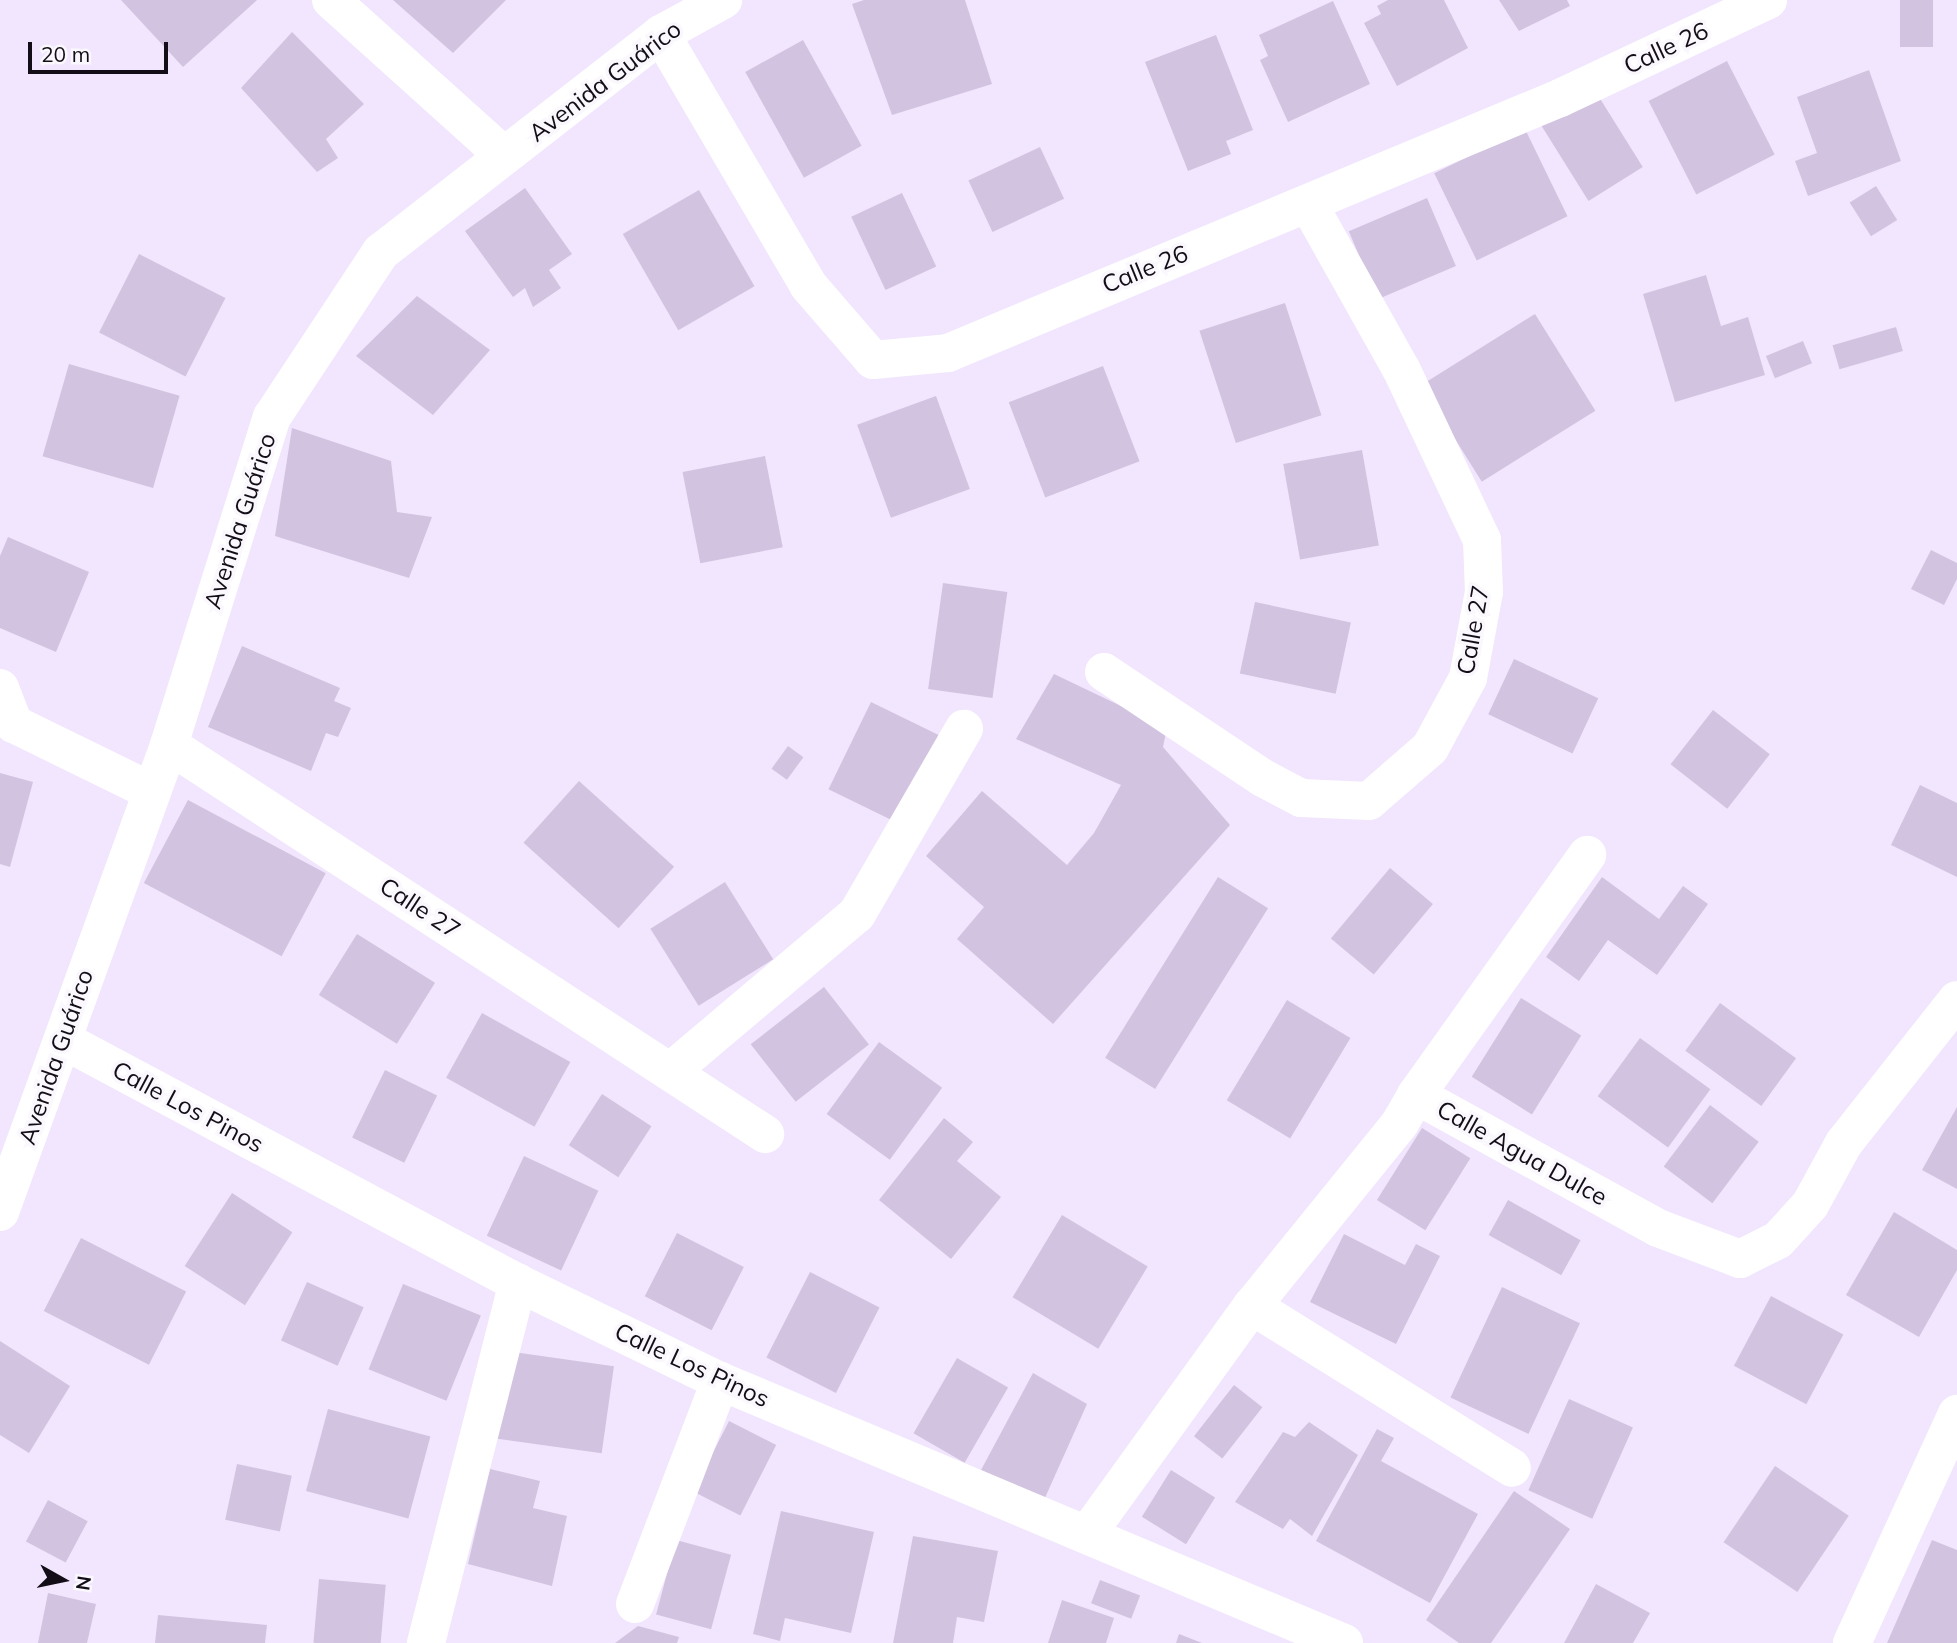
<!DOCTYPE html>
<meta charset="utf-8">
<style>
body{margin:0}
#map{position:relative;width:1957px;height:1643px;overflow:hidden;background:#f1e6fe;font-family:Mulish,sans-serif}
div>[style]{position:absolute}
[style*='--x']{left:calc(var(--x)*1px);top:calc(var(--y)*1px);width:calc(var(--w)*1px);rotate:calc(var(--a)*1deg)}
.building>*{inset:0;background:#d2c4e1;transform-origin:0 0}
.street>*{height:38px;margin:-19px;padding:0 19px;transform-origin:19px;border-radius:19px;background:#fff}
span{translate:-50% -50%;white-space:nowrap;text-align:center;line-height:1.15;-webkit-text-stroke:7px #faf7fd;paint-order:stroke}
.street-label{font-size:24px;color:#120d17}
.north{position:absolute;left:28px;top:1545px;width:70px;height:70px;-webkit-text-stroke:5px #faf7fd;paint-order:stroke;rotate:99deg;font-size:19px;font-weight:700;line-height:28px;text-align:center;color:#120d17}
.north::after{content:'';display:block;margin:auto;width:24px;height:32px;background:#120d17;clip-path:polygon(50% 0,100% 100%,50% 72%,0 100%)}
.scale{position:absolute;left:28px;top:42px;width:140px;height:32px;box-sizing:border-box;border:4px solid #120d17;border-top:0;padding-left:9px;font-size:21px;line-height:24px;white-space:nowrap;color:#120d17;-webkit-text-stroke:5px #faf7fd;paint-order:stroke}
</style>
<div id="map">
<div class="building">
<div style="clip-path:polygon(121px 0,257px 0,183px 67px)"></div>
<div style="clip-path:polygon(393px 0,506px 0,453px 53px)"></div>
<div style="clip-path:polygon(864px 0,965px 0,992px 84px,892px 115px,852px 4px)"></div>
<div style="clip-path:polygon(1388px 0,1444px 0,1468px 48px,1397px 86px,1364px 23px,1381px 14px,1377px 6px)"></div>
<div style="clip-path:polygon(1499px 0,1567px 0,1570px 6px,1519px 31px)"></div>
<div style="left:1900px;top:0;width:33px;height:47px"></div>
<div style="clip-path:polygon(1333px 1px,1370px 84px,1288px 122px,1260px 60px,1268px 56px,1259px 35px)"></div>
<div style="clip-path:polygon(292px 32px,364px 104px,326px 139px,338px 158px,317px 172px,241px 88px)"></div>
<div style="clip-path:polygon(1216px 35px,1253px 130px,1226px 141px,1231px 154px,1188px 171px,1145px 62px)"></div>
<div style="left:803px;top:40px;width:121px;height:66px;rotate:61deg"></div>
<div style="left:1727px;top:61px;width:105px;height:88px;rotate:63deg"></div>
<div style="clip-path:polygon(1869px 70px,1901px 161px,1808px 196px,1795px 161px,1817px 153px,1797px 97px)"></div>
<div style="left:1594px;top:89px;width:92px;height:64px;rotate:58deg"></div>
<div style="left:1525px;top:129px;width:97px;height:101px;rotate:64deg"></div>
<div style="left:1040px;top:147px;width:57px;height:79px;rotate:65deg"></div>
<div style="left:1876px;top:186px;width:40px;height:31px;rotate:58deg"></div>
<div style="clip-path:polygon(525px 188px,572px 254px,549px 270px,561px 288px,533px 307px,525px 288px,513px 297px,465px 231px)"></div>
<div style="left:699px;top:190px;width:111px;height:88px;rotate:60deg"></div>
<div style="left:902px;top:193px;width:81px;height:56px;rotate:65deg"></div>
<div style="left:1427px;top:198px;width:74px;height:85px;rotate:67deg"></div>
<div style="left:139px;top:254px;width:97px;height:88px;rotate:27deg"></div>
<div style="clip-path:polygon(1706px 275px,1721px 326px,1748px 317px,1765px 375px,1675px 402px,1643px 294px)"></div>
<div style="clip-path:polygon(417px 296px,490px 350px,433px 415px,356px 356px)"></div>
<div style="left:1285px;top:303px;width:118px;height:90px;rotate:72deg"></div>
<div style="left:1535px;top:314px;width:114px;height:134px;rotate:58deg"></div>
<div style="left:1896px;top:327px;width:25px;height:66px;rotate:74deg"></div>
<div style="left:1803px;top:341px;width:24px;height:40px;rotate:68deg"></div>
<div style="left:69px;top:364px;width:115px;height:96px;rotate:16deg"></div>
<div style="left:1103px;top:366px;width:102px;height:101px;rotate:69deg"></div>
<div style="left:936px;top:396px;width:99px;height:84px;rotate:70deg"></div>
<div style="clip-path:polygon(292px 428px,391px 461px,397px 512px,432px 517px,409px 578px,275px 536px)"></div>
<div style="left:1362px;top:450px;width:97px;height:80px;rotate:80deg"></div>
<div style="left:765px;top:456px;width:93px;height:84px;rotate:79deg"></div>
<div style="clip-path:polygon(8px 537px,89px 572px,56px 652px,0 628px,0 556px)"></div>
<div style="clip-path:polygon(1931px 550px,1957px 563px,1957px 579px,1944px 605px,1911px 589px)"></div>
<div style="left:943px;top:583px;width:65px;height:107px;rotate:8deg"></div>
<div style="left:1255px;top:602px;width:98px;height:73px;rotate:12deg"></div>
<div style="clip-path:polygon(242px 646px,340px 688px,334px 701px,351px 708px,338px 737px,326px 733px,311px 771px,208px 727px)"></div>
<div style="left:1514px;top:659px;width:93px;height:61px;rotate:25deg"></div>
<div style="clip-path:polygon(1054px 674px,1167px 728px,1163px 747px,1230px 825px,1053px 1024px,957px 939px,984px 907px,926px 856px,982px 791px,1067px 865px,1094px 833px,1121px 785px,1016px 739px)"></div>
<div style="left:871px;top:702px;width:77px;height:97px;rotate:26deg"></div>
<div style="left:1713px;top:710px;width:72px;height:69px;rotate:38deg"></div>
<div style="left:788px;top:746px;width:19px;height:28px;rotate:36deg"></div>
<div style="clip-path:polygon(0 773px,33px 782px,10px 867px,0 864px)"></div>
<div style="left:579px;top:781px;width:128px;height:83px;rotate:42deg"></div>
<div style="clip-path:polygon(1920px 785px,1957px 803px,1957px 877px,1891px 845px)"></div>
<div style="left:188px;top:800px;width:156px;height:94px;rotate:28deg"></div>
<div style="left:1390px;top:868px;width:56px;height:92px;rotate:40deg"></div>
<div style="left:1218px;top:877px;width:59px;height:213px;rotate:32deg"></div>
<div style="clip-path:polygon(1602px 877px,1659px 919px,1683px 886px,1708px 904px,1657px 975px,1608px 940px,1579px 981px,1546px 957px)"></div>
<div style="left:725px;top:882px;width:91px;height:88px;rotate:58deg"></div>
<div style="left:357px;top:934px;width:92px;height:72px;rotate:32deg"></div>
<div style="left:824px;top:987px;width:73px;height:93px;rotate:52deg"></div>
<div style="left:1521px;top:998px;width:71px;height:93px;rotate:32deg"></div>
<div style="left:1287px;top:1000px;width:74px;height:117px;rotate:31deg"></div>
<div style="left:1720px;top:1003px;width:94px;height:59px;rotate:36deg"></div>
<div style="left:482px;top:1013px;width:101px;height:74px;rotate:29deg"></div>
<div style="left:1640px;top:1038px;width:87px;height:72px;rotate:36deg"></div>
<div style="left:879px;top:1042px;width:78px;height:89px;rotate:36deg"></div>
<div style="left:385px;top:1070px;width:58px;height:75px;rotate:26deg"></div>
<div style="left:602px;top:1094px;width:59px;height:61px;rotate:33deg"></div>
<div style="left:1710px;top:1105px;width:61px;height:77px;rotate:37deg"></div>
<div style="clip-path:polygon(1957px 1107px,1957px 1189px,1922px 1170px)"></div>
<div style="clip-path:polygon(944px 1118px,973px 1142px,957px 1161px,1001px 1197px,951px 1259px,879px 1200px)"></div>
<div style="left:1422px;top:1128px;width:57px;height:85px;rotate:32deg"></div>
<div style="left:524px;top:1156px;width:82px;height:88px;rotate:25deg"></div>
<div style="left:232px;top:1193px;width:72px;height:87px;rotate:33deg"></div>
<div style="left:1508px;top:1200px;width:83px;height:40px;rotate:29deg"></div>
<div style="clip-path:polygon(1894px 1212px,1957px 1250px,1957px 1270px,1919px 1337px,1846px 1295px)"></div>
<div style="left:1062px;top:1215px;width:100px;height:96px;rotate:31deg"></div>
<div style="left:677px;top:1233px;width:75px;height:71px;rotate:27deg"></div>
<div style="clip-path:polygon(1344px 1234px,1405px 1265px,1416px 1244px,1440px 1256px,1396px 1344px,1310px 1302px)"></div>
<div style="left:81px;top:1238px;width:118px;height:82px;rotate:27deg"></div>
<div style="left:810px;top:1272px;width:78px;height:96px;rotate:27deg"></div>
<div style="left:307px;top:1282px;width:62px;height:64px;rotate:24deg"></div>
<div style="left:403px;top:1284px;width:84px;height:92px;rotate:22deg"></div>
<div style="left:1502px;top:1287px;width:86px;height:122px;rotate:25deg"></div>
<div style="left:1771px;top:1296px;width:82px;height:79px;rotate:28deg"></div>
<div style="clip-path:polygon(0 1341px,70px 1386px,29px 1453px,0 1435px)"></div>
<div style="left:506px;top:1351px;width:109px;height:88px;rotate:8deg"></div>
<div style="left:957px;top:1358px;width:59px;height:87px;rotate:30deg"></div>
<div style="clip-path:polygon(1033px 1373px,1087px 1404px,1044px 1500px,981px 1470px)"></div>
<div style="left:1234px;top:1385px;width:36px;height:65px;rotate:38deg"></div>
<div style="left:1569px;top:1399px;width:70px;height:100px;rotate:24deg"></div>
<div style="left:328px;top:1409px;width:106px;height:85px;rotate:15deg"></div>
<div style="left:729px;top:1421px;width:53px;height:79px;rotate:27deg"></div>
<div style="clip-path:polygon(1309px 1422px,1358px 1455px,1312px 1536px,1290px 1519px,1283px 1529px,1235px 1502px,1283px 1432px,1295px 1437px)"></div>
<div style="clip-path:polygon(1377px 1429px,1394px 1438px,1381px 1461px,1478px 1514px,1430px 1603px,1316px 1541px)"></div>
<div style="left:237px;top:1464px;width:56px;height:57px;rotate:12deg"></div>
<div style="left:1775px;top:1466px;width:89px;height:92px;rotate:34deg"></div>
<div style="clip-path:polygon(490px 1469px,540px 1481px,533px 1508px,567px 1516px,552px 1586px,468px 1564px)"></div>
<div style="left:1171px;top:1470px;width:52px;height:55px;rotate:32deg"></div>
<div style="clip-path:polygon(1514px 1491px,1570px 1529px,1491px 1643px,1459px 1643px,1426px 1620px)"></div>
<div style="left:48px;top:1500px;width:45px;height:47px;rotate:28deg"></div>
<div style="clip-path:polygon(781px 1511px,874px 1532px,851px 1633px,785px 1618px,780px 1641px,753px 1634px)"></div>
<div style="clip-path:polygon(913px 1536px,998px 1551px,984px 1622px,957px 1617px,953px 1643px,893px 1643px)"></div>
<div style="left:676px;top:1540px;width:57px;height:77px;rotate:15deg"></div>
<div style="clip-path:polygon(1932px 1540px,1957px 1550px,1957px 1643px,1887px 1643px)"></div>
<div style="left:319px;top:1579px;width:67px;height:64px;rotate:5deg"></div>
<div style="left:1100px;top:1580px;width:43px;height:25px;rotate:21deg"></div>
<div style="clip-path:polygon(1596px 1584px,1650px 1613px,1633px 1643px,1564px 1643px)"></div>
<div style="clip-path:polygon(48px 1593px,96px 1604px,87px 1643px,38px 1643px)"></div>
<div style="clip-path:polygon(1062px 1600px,1114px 1618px,1106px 1643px,1048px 1643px)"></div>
<div style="clip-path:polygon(158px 1615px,267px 1625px,265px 1643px,155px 1643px)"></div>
<div style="clip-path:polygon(638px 1626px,679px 1637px,677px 1643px,615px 1643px)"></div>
<div style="clip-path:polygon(1179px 1634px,1202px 1643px,1176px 1643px)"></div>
</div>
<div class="street">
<div style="--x:331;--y:0;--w:233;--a:42"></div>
<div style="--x:661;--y:34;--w:291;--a:59.6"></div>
<div style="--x:808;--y:285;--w:99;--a:49.1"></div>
<div style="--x:873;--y:360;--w:75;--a:-5.3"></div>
<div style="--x:948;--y:353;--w:663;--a:-22.62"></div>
<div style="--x:1560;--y:98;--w:230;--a:-25.2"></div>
<div style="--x:1104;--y:672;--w:191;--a:33.7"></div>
<div style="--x:1263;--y:778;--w:43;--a:27.8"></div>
<div style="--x:1301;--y:798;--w:68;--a:2.5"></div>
<div style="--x:1369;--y:801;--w:81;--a:-41"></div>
<div style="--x:1430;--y:748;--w:80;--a:-61.5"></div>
<div style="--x:1468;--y:678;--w:87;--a:-79.5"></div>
<div style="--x:1484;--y:592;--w:52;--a:-92.2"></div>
<div style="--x:1482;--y:540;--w:189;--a:-115.3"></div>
<div style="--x:1401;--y:369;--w:188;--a:-119.3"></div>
<div style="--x:0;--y:688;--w:39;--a:69"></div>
<div style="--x:14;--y:724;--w:150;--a:26.1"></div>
<div style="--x:169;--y:745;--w:712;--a:33.13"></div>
<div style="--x:63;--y:1040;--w:516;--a:28.11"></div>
<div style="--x:518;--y:1283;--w:225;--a:25.9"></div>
<div style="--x:720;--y:1381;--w:677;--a:22.78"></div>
<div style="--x:671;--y:1071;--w:243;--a:-40.2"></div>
<div style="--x:857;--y:914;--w:214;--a:-60"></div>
<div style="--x:1416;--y:1095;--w:295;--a:-54.5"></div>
<div style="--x:0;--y:1212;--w:497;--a:-70.1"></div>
<div style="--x:169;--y:745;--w:344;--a:-72.6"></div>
<div style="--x:272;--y:417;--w:198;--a:-56.6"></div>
<div style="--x:381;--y:252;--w:355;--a:-37.9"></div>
<div style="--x:661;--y:34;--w:71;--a:-28.7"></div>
<div style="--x:1252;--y:1306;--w:306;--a:31.9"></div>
<div style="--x:1088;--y:1533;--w:280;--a:-54.2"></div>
<div style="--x:1252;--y:1306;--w:235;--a:-51"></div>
<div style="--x:1400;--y:1123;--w:32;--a:-60"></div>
<div style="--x:1416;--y:1095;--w:276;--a:28.8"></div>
<div style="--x:1658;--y:1228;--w:88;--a:20.7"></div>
<div style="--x:1740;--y:1259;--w:42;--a:-26.6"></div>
<div style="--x:1778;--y:1240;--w:47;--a:-47.6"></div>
<div style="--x:1810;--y:1205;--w:71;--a:-61.3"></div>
<div style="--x:1844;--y:1143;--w:182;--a:-51.7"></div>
<div style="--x:635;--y:1604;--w:239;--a:-69.1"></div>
<div style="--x:426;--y:1643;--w:372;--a:-75.7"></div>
<div style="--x:1852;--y:1643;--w:252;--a:-65.4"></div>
</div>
<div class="street-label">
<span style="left:1666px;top:48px;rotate:-25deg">Calle 26</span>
<span style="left:605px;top:81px;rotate:-37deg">Avenida Guárico</span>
<span style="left:1145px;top:269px;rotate:-22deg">Calle 26</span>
<span style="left:240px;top:521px;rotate:-72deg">Avenida Guárico</span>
<span style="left:1473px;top:630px;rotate:-80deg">Calle 27</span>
<span style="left:420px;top:908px;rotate:33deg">Calle 27</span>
<span style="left:56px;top:1057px;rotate:-71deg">Avenida Guárico</span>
<span style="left:188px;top:1107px;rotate:28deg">Calle Los Pinos</span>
<span style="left:1522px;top:1153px;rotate:29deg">Calle Agua Dulce</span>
<span style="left:692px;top:1365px;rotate:25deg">Calle Los Pinos</span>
</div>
<div class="north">N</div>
<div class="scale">20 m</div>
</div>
